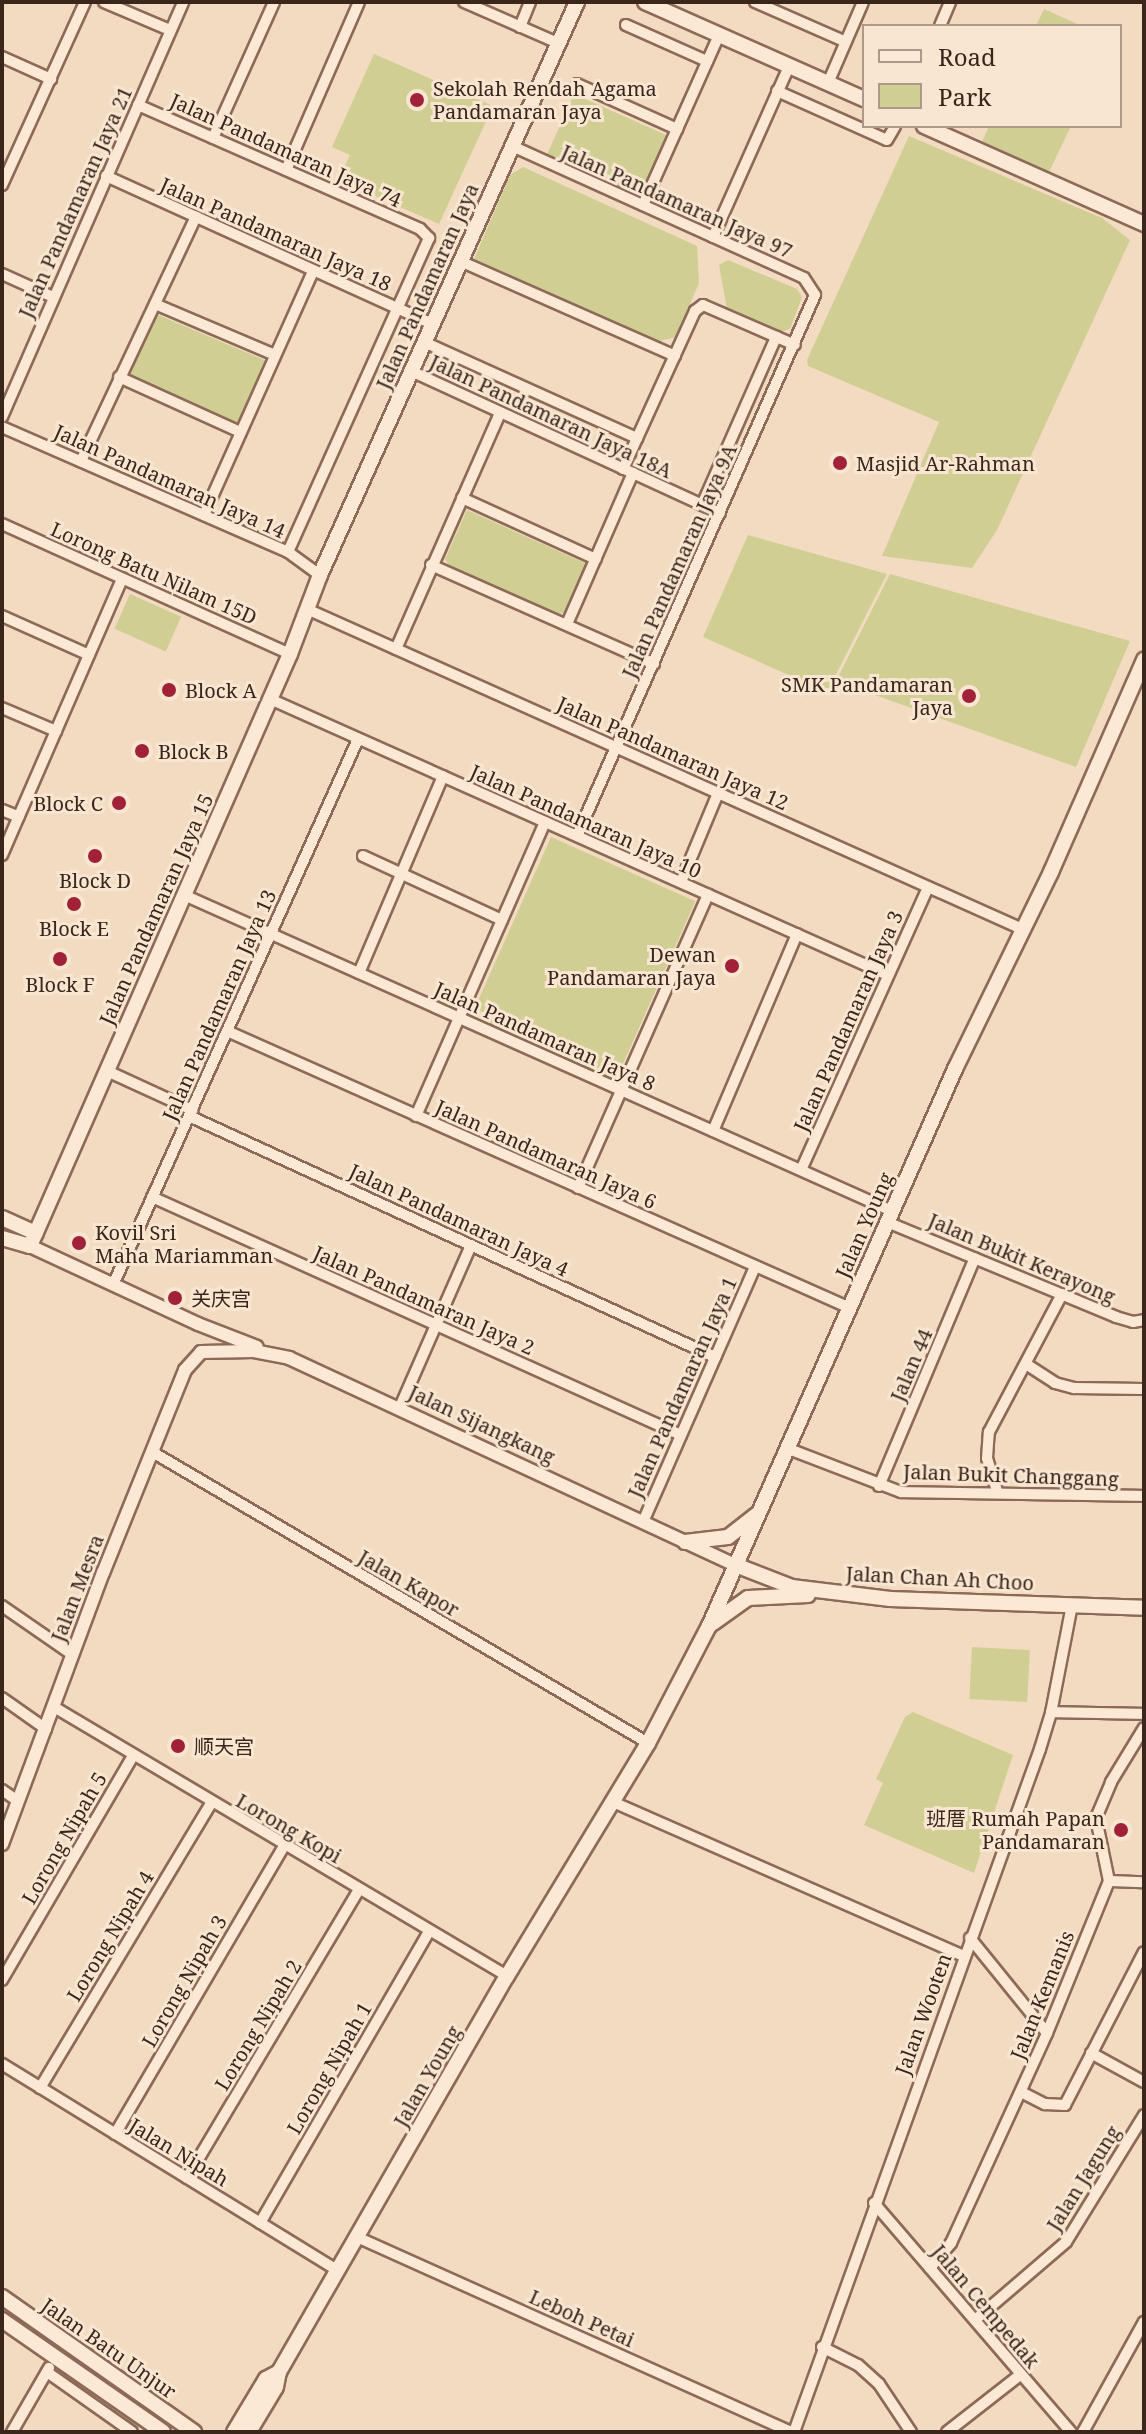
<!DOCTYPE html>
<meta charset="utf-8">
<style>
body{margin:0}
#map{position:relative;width:1146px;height:2434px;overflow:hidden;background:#f2dbc1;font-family:"Noto Serif","Noto Sans SC",serif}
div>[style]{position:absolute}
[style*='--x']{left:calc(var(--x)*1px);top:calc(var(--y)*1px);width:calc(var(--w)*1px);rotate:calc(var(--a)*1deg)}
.green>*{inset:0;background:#d1ce94;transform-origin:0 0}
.roads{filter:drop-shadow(2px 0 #8d6a57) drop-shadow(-2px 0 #8d6a57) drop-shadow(0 2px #8d6a57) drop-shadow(0 -2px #8d6a57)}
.minor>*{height:10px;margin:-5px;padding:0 5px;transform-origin:5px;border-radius:5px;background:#fce9d5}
.tertiary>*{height:12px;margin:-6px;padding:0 6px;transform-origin:6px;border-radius:6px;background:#fce9d5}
.secondary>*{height:14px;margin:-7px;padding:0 7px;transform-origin:7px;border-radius:7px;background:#fce9d5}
.dots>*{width:22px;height:22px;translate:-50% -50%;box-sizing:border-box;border:4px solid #f8e6d1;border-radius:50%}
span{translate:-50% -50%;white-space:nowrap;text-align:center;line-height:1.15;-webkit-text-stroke:6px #f8e6d1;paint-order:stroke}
.poi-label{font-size:20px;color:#3b261c}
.left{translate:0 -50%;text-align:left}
.right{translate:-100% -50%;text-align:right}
.street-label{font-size:20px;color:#3b261c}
.frame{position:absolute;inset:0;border:4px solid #3b261c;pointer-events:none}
.legend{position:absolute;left:862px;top:24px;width:260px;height:104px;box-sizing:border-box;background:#f8e6d1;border:2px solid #ac9989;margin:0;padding:10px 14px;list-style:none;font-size:24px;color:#3b261c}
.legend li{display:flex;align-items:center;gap:16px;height:40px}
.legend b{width:40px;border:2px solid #ac9989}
</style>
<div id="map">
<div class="green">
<div style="clip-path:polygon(1044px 9px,1082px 26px,1036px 26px)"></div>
<div style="clip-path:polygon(374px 54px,493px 106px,439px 224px,338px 180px,350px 155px,332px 147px)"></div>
<div style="left:574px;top:94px;width:105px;height:69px;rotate:24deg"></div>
<div style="clip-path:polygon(989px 126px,1071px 126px,1049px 172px,982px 142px)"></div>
<div style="clip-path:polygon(909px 136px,1102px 218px,1130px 240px,997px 530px,972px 568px,882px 556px,939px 422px,808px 366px,807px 360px)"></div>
<div style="clip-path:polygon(523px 167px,697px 246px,699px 283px,676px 337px,656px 342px,474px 259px,510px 175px)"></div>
<div style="clip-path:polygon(728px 260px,797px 289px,802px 297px,790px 329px,780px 332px,727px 309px,719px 265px)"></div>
<div style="left:156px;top:314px;width:119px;height:68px;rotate:23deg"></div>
<div style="clip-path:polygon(467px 510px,587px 564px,566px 612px,556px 615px,451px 569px,445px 559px)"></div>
<div style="clip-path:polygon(748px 535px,887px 574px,827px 692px,703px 637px)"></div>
<div style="clip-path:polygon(890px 574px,1130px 641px,1076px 767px,836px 681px)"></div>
<div style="left:130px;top:594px;width:56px;height:38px;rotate:24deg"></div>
<div style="left:551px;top:837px;width:158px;height:200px;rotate:24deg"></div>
<div style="left:972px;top:1647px;width:58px;height:52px;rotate:3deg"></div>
<div style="clip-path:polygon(913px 1712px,1013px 1755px,974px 1873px,864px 1825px,883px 1783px,876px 1779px,905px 1717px)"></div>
</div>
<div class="roads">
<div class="minor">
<div style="--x:104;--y:2;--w:72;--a:23"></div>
<div style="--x:464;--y:2;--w:103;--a:23.6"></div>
<div style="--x:755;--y:2;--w:99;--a:23.7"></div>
<div style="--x:626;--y:25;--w:89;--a:24"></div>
<div style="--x:940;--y:26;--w:26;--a:-67"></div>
<div style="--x:520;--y:27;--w:27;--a:-68"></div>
<div style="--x:2;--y:57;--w:54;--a:24.2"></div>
<div style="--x:828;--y:83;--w:88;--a:-66.6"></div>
<div style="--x:577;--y:84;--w:110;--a:24.2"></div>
<div style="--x:777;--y:91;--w:120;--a:24"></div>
<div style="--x:887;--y:140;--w:16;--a:-60"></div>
<div style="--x:138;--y:105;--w:308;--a:23.7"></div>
<div style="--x:420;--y:229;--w:13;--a:45"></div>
<div style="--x:429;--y:238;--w:344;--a:114.2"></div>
<div style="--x:213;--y:138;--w:149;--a:-65.8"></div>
<div style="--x:512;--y:146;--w:320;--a:24.3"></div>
<div style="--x:804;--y:278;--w:20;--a:57"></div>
<div style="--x:815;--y:295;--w:591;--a:113.75"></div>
<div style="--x:286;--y:170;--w:183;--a:-66.5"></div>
<div style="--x:106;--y:176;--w:358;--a:24.4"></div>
<div style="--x:2;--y:185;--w:201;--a:-65.6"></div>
<div style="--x:643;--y:205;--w:186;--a:-65.9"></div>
<div style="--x:713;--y:237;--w:187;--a:-66"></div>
<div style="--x:460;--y:261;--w:235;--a:23.8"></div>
<div style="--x:2;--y:274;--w:56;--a:24.3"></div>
<div style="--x:155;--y:304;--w:130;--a:23"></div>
<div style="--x:424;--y:342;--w:234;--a:24.3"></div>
<div style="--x:411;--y:371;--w:340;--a:24.7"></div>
<div style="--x:119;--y:377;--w:133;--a:24.4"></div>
<div style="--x:2;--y:417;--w:453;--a:-66.4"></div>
<div style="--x:2;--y:427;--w:312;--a:23.6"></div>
<div style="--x:288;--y:552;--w:39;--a:36"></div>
<div style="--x:81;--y:461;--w:270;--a:-64.8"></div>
<div style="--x:623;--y:469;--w:174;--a:-65.5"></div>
<div style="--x:695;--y:311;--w:10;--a:-37"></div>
<div style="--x:703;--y:305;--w:100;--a:23.5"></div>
<div style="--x:462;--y:498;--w:147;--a:24.5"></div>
<div style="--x:702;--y:505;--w:184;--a:-66.2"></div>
<div style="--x:204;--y:515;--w:267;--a:-65.9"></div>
<div style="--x:2;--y:524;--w:316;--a:24.3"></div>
<div style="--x:431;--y:565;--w:244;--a:23.9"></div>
<div style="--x:309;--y:610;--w:781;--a:24.1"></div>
<div style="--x:2;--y:616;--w:95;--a:24.1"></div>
<div style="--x:567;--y:624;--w:165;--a:-66.4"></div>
<div style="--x:396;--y:649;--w:258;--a:-66.2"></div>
<div style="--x:270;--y:699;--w:677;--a:24.07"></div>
<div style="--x:2;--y:708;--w:59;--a:23.1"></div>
<div style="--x:2;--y:810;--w:18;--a:22"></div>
<div style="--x:2;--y:855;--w:301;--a:-66.5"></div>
<div style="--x:363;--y:856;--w:153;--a:24.7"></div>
<div style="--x:681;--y:882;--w:96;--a:-67.4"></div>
<div style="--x:184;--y:895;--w:775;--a:24.05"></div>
<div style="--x:359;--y:973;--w:214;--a:-66.9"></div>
<div style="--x:227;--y:1031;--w:682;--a:23.97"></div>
<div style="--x:107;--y:1071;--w:94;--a:24.6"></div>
<div style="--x:189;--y:1116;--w:579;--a:24.62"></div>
<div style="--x:416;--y:1116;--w:321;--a:-66.3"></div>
<div style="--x:713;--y:1131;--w:214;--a:-66.9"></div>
<div style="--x:801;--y:1170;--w:310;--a:-65.8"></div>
<div style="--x:578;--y:1188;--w:321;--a:-66.1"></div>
<div style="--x:152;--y:1197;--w:580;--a:24.22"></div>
<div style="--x:887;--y:1222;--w:248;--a:22.5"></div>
<div style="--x:1116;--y:1317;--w:18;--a:16"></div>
<div style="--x:1133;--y:1322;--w:11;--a:-10"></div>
<div style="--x:113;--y:1285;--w:598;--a:-65.83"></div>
<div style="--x:1026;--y:1364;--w:35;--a:33"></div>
<div style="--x:1055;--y:1383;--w:20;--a:15"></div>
<div style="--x:1074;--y:1388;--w:70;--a:0.8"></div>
<div style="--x:400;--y:1407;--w:177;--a:-66.3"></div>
<div style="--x:789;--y:1449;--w:120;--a:21"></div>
<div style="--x:901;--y:1492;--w:243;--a:0.9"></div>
<div style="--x:154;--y:1453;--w:573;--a:30.41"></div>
<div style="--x:879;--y:1486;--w:247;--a:-67.2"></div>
<div style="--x:997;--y:1491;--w:34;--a:-107"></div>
<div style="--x:987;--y:1458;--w:26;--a:-86"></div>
<div style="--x:989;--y:1432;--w:156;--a:-62.1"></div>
<div style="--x:643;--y:1522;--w:279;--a:-66.3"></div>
<div style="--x:2;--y:1606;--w:86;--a:34.6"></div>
<div style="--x:2;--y:1698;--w:54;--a:35.2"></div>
<div style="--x:54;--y:1707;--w:527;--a:30.7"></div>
<div style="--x:1051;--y:1712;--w:93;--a:1.2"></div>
<div style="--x:2;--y:1790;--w:19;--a:35"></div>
<div style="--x:613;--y:1802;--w:382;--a:23.7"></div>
<div style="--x:1109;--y:1881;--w:35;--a:2"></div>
<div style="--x:970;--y:1938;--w:122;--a:51"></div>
<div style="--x:2;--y:1980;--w:259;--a:-59.7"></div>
<div style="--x:1091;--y:2053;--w:60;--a:28.7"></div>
<div style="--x:2;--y:2064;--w:393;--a:31.6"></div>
<div style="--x:40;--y:2088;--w:332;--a:-59"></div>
<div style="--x:1021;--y:2092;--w:27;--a:27"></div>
<div style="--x:1045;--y:2104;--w:20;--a:3"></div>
<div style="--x:1065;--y:2105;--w:172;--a:-62.7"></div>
<div style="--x:115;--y:2134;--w:334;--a:-59.6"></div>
<div style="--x:187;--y:2178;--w:335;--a:-59.2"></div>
<div style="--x:874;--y:2203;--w:302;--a:49.3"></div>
<div style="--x:260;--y:2223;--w:337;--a:-59.9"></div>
<div style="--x:357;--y:2237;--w:476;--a:24.2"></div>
<div style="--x:930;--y:2268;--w:33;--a:-50"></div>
<div style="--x:951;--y:2243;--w:231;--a:-65.4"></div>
<div style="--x:1047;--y:2033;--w:164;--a:-67.8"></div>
<div style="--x:1109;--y:1881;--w:64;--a:-101.7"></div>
<div style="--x:1096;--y:1818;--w:39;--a:-67"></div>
<div style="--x:1111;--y:1782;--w:63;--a:-58.6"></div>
<div style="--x:975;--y:2320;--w:120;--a:-40.6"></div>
<div style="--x:1066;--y:2242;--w:149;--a:-58.4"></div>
<div style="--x:822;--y:2347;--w:40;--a:26.6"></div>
<div style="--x:858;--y:2365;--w:28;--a:42"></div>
<div style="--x:879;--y:2384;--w:58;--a:56.3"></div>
<div style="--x:47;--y:2372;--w:104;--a:35.2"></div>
<div style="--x:12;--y:2432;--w:74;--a:-60"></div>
<div style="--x:794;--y:2432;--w:726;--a:-70.19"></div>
<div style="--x:1040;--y:1749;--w:38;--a:-73"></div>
<div style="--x:1051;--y:1713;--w:110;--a:-79"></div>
<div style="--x:947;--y:2432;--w:93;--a:-38"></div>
<div style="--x:1083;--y:2432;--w:126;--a:-61"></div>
</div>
<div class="tertiary">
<div style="--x:30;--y:1246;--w:185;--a:24.9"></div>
<div style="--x:198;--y:1324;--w:63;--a:21.3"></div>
<div style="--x:2;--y:1844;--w:289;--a:-69.6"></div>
<div style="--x:103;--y:1573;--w:219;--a:-68"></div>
<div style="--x:185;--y:1370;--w:24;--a:-48"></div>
<div style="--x:201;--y:1352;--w:53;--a:-1.1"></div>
<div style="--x:254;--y:1351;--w:36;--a:11"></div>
<div style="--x:289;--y:1358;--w:495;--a:24.9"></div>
</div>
<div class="secondary">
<div style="--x:645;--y:2;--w:240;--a:23.9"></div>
<div style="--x:924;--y:126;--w:241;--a:24"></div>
<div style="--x:2;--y:1218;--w:37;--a:24"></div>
<div style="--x:2;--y:1238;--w:29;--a:16"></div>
<div style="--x:30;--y:1246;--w:647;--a:-66.29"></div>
<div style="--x:290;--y:654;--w:85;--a:-69.2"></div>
<div style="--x:320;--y:575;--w:628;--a:-65.84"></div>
<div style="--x:685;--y:1542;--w:43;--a:-6.6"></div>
<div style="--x:728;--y:1537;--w:36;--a:-38"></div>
<div style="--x:738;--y:1566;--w:58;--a:21.3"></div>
<div style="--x:792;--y:1587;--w:99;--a:7"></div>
<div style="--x:890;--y:1599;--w:254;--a:2"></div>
<div style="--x:713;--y:1623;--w:43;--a:-35.5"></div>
<div style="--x:748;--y:1598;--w:60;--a:-2.9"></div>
<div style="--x:2;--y:2297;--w:235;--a:35.1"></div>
<div style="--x:2;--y:2320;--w:196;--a:34.8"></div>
<div style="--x:234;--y:2432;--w:62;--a:-58.9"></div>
<div style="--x:266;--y:2379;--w:15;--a:-28"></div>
<div style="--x:249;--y:2432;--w:52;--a:-59"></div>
<div style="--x:276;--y:2387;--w:15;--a:-79"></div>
<div style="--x:279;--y:2372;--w:457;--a:-60.1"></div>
<div style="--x:507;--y:1976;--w:272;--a:-58.8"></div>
<div style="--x:648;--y:1743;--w:132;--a:-62.5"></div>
<div style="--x:709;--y:1626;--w:609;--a:-66.17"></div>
<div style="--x:955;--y:1069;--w:219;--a:-64"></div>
<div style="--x:1051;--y:872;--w:232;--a:-66.3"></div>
</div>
</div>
<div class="dots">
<div style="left:417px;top:100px;background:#a12138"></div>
<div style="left:840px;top:463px;background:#a12138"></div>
<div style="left:169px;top:690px;background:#a12138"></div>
<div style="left:969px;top:696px;background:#a12138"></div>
<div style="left:142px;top:751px;background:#a12138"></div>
<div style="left:119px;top:803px;background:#a12138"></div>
<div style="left:95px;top:856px;background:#a12138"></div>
<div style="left:74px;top:904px;background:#a12138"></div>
<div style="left:60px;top:959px;background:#a12138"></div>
<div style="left:732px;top:966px;background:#a12138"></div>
<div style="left:79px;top:1243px;background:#a12138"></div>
<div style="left:175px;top:1298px;background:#a12138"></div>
<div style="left:178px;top:1746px;background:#a12138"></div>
<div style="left:1121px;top:1830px;background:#a12138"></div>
</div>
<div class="poi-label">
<span class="left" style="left:433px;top:100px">Sekolah Rendah Agama<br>Pandamaran Jaya</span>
<span class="left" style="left:856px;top:463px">Masjid Ar-Rahman</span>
<span class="right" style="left:953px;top:696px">SMK Pandamaran<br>Jaya</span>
<span class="left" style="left:185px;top:690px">Block A</span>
<span class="left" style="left:158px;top:751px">Block B</span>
<span class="right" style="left:103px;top:803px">Block C</span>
<span style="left:95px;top:880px">Block D</span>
<span style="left:74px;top:928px">Block E</span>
<span class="right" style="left:716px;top:966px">Dewan<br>Pandamaran Jaya</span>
<span style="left:60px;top:984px">Block F</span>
<span class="left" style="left:95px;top:1244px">Kovil Sri<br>Maha Mariamman</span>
<span class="left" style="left:191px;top:1298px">关庆宫</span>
<span class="left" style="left:194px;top:1746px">顺天宫</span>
<span class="right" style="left:1105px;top:1830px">班厝 Rumah Papan<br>Pandamaran</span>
</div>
<div class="street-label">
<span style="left:286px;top:150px;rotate:24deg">Jalan Pandamaran Jaya 74</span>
<span style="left:677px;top:201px;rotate:24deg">Jalan Pandamaran Jaya 97</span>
<span style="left:75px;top:202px;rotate:-66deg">Jalan Pandamaran Jaya 21</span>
<span style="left:276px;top:234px;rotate:24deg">Jalan Pandamaran Jaya 18</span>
<span style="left:427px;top:286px;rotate:-66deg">Jalan Pandamaran Jaya</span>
<span style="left:551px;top:416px;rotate:25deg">Jalan Pandamaran Jaya 18A</span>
<span style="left:170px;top:481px;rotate:24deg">Jalan Pandamaran Jaya 14</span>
<span style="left:679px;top:561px;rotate:-66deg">Jalan Pandamaran Jaya 9A</span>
<span style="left:154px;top:573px;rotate:24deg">Lorong Batu Nilam 15D</span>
<span style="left:673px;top:753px;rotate:24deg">Jalan Pandamaran Jaya 12</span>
<span style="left:586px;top:821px;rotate:24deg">Jalan Pandamaran Jaya 10</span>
<span style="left:156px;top:909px;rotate:-66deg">Jalan Pandamaran Jaya 15</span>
<span style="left:219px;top:1005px;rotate:-66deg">Jalan Pandamaran Jaya 13</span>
<span style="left:848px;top:1021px;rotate:-66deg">Jalan Pandamaran Jaya 3</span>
<span style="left:545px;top:1036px;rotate:24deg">Jalan Pandamaran Jaya 8</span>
<span style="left:546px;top:1154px;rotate:24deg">Jalan Pandamaran Jaya 6</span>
<span style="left:459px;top:1220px;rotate:25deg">Jalan Pandamaran Jaya 4</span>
<span style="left:864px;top:1225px;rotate:-66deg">Jalan Young</span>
<span style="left:1022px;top:1258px;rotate:23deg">Jalan Bukit Kerayong</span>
<span style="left:424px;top:1300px;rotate:24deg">Jalan Pandamaran Jaya 2</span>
<span style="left:911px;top:1365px;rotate:-67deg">Jalan 44</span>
<span style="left:682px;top:1387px;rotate:-66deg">Jalan Pandamaran Jaya 1</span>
<span style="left:482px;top:1424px;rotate:25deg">Jalan Sijangkang</span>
<span style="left:1011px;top:1475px;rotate:2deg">Jalan Bukit Changgang</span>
<span style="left:940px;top:1578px;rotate:3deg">Jalan Chan Ah Choo</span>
<span style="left:409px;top:1583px;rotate:30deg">Jalan Kapor</span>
<span style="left:77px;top:1588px;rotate:-69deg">Jalan Mesra</span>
<span style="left:289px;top:1828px;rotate:30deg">Lorong Kopi</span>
<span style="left:64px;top:1838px;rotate:-60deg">Lorong Nipah 5</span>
<span style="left:110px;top:1936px;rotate:-59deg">Lorong Nipah 4</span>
<span style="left:184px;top:1981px;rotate:-60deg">Lorong Nipah 3</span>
<span style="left:1042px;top:1995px;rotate:-68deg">Jalan Kemanis</span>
<span style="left:923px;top:2014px;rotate:-70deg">Jalan Wooten</span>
<span style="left:258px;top:2025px;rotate:-59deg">Lorong Nipah 2</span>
<span style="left:329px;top:2068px;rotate:-60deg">Lorong Nipah 1</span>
<span style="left:427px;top:2076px;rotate:-60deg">Jalan Young</span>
<span style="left:179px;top:2152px;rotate:31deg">Jalan Nipah</span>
<span style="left:1083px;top:2178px;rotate:-58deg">Jalan Jagung</span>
<span style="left:986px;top:2306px;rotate:50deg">Jalan Cempedak</span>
<span style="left:582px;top:2318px;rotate:24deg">Leboh Petai</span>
<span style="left:109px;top:2348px;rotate:35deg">Jalan Batu Unjur</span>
</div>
<div class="frame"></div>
<ul class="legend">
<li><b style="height:10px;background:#fce9d5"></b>Road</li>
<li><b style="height:22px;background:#d1ce94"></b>Park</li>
</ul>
</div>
